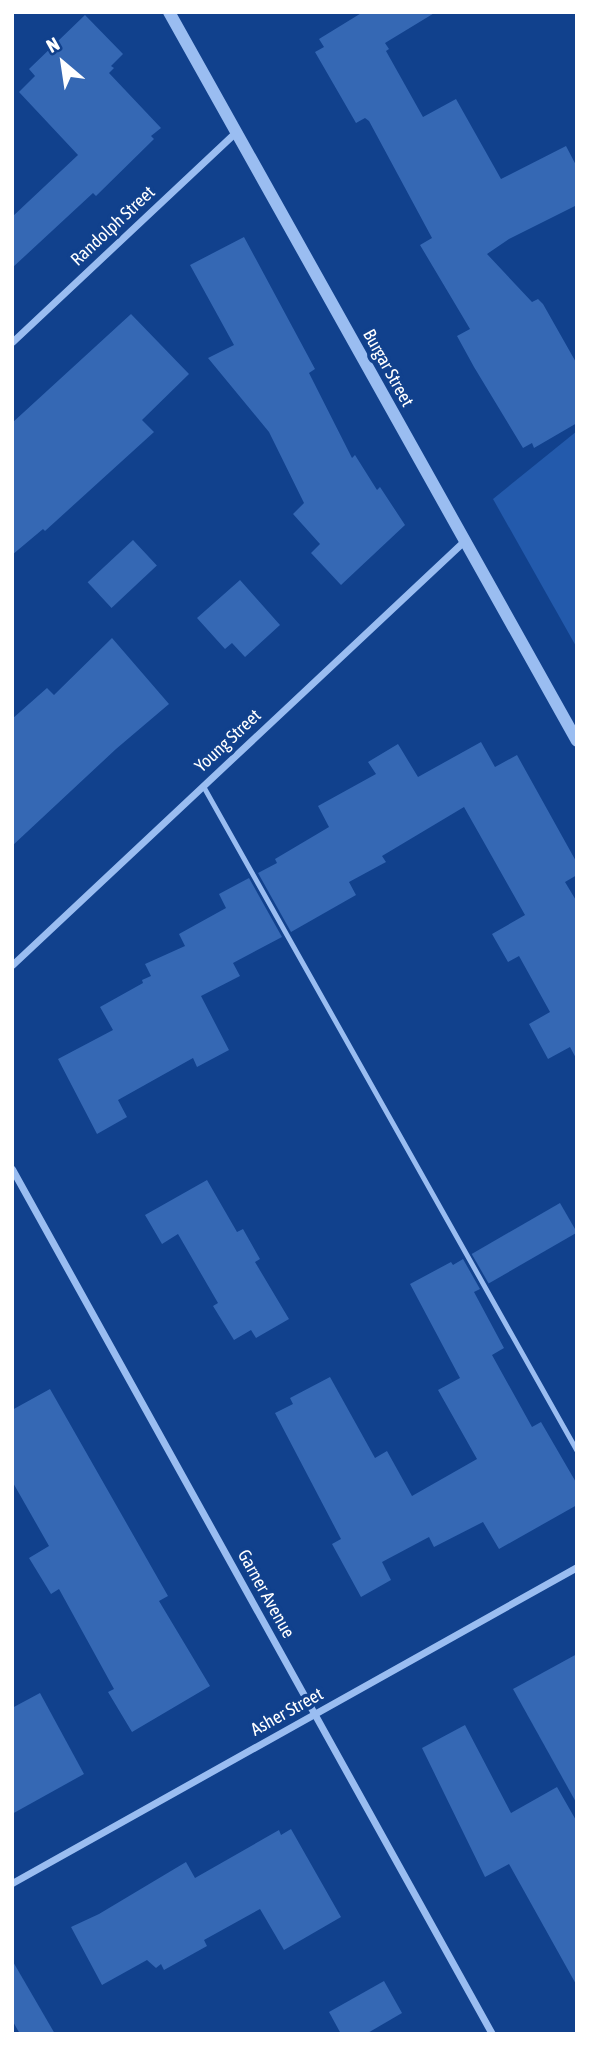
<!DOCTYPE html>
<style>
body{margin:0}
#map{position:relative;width:589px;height:2046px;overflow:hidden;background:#11418d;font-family:"Asap Condensed",sans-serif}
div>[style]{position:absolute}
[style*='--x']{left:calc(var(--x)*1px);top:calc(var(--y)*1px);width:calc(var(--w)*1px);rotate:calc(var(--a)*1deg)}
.green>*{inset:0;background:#235aac}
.building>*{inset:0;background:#3568b4;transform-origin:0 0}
.service>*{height:5px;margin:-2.5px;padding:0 2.5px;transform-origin:2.5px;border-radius:2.5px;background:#9abdf1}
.minor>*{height:7px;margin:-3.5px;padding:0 3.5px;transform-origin:3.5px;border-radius:3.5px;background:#9abdf1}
.tertiary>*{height:12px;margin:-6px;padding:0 6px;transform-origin:6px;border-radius:6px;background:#9abdf1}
span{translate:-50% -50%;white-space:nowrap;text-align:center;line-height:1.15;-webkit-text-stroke:7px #11418d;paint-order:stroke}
.street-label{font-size:18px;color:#fff}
.frame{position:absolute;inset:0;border:14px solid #fff;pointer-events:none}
.north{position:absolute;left:28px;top:28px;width:70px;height:70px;-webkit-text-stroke:5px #11418d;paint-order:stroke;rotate:331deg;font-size:19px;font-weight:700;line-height:28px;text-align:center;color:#fff}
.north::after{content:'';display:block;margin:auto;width:24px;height:32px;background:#fff;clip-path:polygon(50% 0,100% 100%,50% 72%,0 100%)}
</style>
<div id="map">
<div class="green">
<div style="clip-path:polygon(577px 431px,577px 648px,493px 499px)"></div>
</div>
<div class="building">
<div style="clip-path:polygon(363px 12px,436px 12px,385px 43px,389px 49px,386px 51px,423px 117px,456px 99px,501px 179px,566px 146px,577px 167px,577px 205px,509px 239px,487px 254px,532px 302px,538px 299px,543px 304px,577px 364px,577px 423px,534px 448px,532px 443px,523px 448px,474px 367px,457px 336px,470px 329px,420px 245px,432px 238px,369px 121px,365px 118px,356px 123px,315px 52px,324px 47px,319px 39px)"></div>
<div style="clip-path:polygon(85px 15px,123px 54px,111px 66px,114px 68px,109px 73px,161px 128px,151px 136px,154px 139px,96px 196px,93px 193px,12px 268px,12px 217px,78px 155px,19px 92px,35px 76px,29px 69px)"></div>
<div style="clip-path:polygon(244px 237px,315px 369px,309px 373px,352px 458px,355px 455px,377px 490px,380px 487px,405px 525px,341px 585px,311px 553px,320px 544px,293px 514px,304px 503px,269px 432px,208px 358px,234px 345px,190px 265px)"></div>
<div style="clip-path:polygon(131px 314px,189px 374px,142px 420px,154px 432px,45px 531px,43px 529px,12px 555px,12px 423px)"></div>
<div style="left:133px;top:540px;width:35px;height:62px;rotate:47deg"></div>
<div style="clip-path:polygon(240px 580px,280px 625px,245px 657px,232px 643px,225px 649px,197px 618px)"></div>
<div style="clip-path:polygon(112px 638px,169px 704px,116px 749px,12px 846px,12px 719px,47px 688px,54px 695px)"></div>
<div style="clip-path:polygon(481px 742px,495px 767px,517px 755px,577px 863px,577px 875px,565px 882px,577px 902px,577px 1060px,570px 1047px,548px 1059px,529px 1024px,550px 1012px,519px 956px,508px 962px,492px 934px,525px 915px,464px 807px,382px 856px,386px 862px,349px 882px,356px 895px,291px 932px,258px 873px,277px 863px,275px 859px,329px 827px,318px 806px,376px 774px,368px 762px,398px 744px,418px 777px)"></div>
<div style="clip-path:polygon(249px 878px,282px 937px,233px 963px,240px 976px,201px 996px,229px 1050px,197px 1067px,193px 1058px,118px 1100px,127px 1117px,97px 1134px,58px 1059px,113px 1030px,100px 1007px,143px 983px,142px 980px,151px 976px,145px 964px,185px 946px,179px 934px,226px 908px,219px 894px)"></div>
<div style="clip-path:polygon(207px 1180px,237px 1232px,243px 1229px,260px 1259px,255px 1262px,289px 1319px,256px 1338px,251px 1330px,234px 1340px,213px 1306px,218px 1303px,178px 1234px,162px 1244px,145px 1215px)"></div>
<div style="left:560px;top:1203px;width:34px;height:102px;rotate:60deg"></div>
<div style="clip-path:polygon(463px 1259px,480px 1289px,474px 1292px,504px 1348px,492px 1355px,532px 1427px,541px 1422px,577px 1484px,577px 1505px,499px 1549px,483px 1522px,434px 1547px,429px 1537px,382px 1562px,391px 1580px,361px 1597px,332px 1544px,341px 1539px,275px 1413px,293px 1404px,290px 1398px,330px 1377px,375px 1458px,387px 1451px,412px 1496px,477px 1459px,438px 1390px,460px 1378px,410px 1284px,451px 1262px,453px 1265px)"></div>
<div style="clip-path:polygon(50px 1389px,168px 1596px,159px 1601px,210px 1686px,132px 1732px,108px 1692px,114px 1689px,59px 1589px,51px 1594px,29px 1558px,49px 1546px,12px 1481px,12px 1410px)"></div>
<div style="clip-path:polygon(577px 1654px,577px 1804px,513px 1689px)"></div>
<div style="clip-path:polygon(40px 1693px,84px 1774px,12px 1814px,12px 1708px)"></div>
<div style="clip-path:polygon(465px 1725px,511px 1813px,557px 1787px,577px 1822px,577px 1986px,509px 1864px,485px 1877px,422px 1748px)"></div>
<div style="clip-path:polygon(291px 1829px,341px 1917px,284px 1950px,260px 1909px,204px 1940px,207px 1946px,164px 1970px,161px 1964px,156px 1968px,147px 1960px,102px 1985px,71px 1927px,99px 1914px,186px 1862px,195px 1878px,279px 1830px,281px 1835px)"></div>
<div style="clip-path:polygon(12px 1960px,55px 2034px,20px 2034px,12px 2020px)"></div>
<div style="clip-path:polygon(384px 1981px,402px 2013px,366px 2034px,341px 2034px,329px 2012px)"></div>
</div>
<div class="service">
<div style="--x:203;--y:786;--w:763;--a:60.65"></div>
</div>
<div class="minor">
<div style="--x:12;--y:342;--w:307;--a:-43.2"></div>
<div style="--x:12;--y:965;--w:621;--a:-43.17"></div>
<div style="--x:12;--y:1169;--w:989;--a:60.97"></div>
<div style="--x:12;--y:1883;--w:647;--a:-29.22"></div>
</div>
<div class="tertiary">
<div style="--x:169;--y:12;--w:835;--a:60.77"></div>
</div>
<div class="street-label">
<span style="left:113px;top:226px;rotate:-43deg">Randolph Street</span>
<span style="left:388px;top:368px;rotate:61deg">Burgar Street</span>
<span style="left:228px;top:741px;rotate:-43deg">Young Street</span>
<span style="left:266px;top:1594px;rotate:61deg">Garner Avenue</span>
<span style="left:287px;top:1712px;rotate:-29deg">Asher Street</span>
</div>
<div class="frame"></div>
<div class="north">N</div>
</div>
